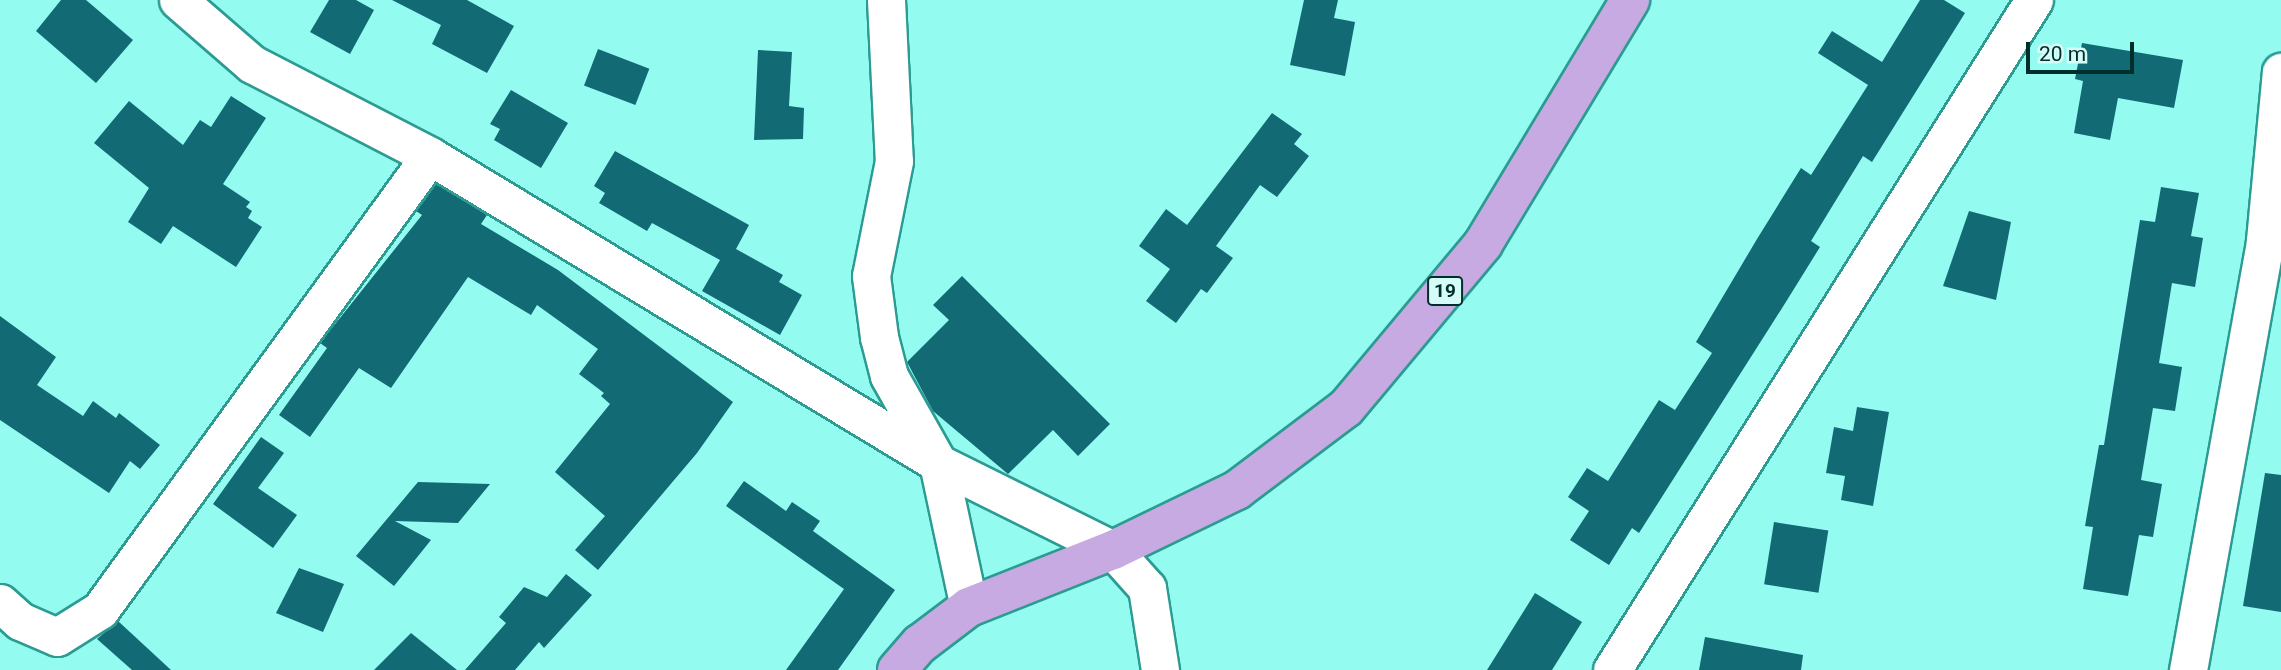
<!DOCTYPE html>
<style>
body{margin:0}
#map{position:relative;width:2281px;height:670px;overflow:hidden;background:#94fbf1;font-family:Roboto,sans-serif}
div>[style]{position:absolute}
[style*='--x']{left:calc(var(--x)*1px);top:calc(var(--y)*1px);width:calc(var(--w)*1px);rotate:calc(var(--a)*1deg)}
.building>*{inset:0;background:#126a75;transform-origin:0 0}
.roads{filter:drop-shadow(2px 0 #2c9b92) drop-shadow(-2px 0 #2c9b92) drop-shadow(0 2px #2c9b92) drop-shadow(0 -2px #2c9b92)}
.street>*{height:37px;margin:-18.5px;padding:0 18.5px;transform-origin:18.5px;border-radius:18.5px;background:#fff}
.primary>*{height:38px;margin:-19px;padding:0 19px;transform-origin:19px;border-radius:19px;background:#c7aae2}
span{translate:-50% -50%;white-space:nowrap;text-align:center;line-height:1.15;-webkit-text-stroke:7px #d6fcf7;paint-order:stroke}
.shield-label span{padding:2px 5px;background:#d6fcf7;border:2px solid;border-radius:5px;-webkit-text-stroke-width:0}
.shield-label{font-size:19px;color:#002f2b;font-weight:700}
.scale{position:absolute;left:2026px;top:42px;width:108px;height:32px;box-sizing:border-box;border:4px solid #002f2b;border-top:0;padding-left:9px;font-size:21px;line-height:24px;white-space:nowrap;color:#002f2b;-webkit-text-stroke:5px #d6fcf7;paint-order:stroke}
</style>
<div id="map">
<div class="building">
<div style="clip-path:polygon(61px 0,86px 0,133px 40px,96px 83px,36px 31px)"></div>
<div style="clip-path:polygon(329px 0,356px 0,374px 10px,350px 54px,310px 32px)"></div>
<div style="clip-path:polygon(392px 0,467px 0,514px 26px,487px 73px,432px 44px,441px 25px)"></div>
<div style="clip-path:polygon(1304px 0,1338px 0,1334px 18px,1355px 22px,1345px 76px,1290px 65px)"></div>
<div style="clip-path:polygon(1920px 0,1944px 0,1965px 13px,1872px 162px,1863px 156px,1811px 241px,1820px 247px,1784px 305px,1639px 533px,1632px 528px,1609px 565px,1570px 540px,1589px 511px,1568px 497px,1587px 468px,1608px 481px,1659px 400px,1675px 410px,1712px 353px,1696px 342px,1757px 239px,1801px 168px,1811px 175px,1868px 85px,1818px 53px,1832px 31px,1882px 62px)"></div>
<div style="clip-path:polygon(2082px 43px,2183px 60px,2174px 108px,2118px 98px,2110px 140px,2074px 133px,2083px 81px,2075px 79px)"></div>
<div style="left:598px;top:49px;width:55px;height:39px;rotate:21deg"></div>
<div style="clip-path:polygon(758px 50px,792px 52px,789px 106px,804px 108px,803px 139px,754px 140px)"></div>
<div style="clip-path:polygon(511px 90px,568px 123px,541px 168px,494px 140px,500px 129px,490px 124px)"></div>
<div style="clip-path:polygon(231px 96px,266px 118px,223px 184px,250px 202px,246px 207px,252px 211px,248px 218px,262px 227px,236px 267px,173px 226px,161px 244px,128px 222px,149px 188px,94px 143px,129px 101px,183px 145px,200px 120px,211px 127px)"></div>
<div style="clip-path:polygon(1272px 113px,1302px 134px,1294px 144px,1309px 156px,1277px 197px,1260px 185px,1216px 246px,1233px 258px,1207px 293px,1201px 289px,1176px 323px,1146px 301px,1170px 269px,1139px 246px,1166px 209px,1187px 225px)"></div>
<div style="clip-path:polygon(615px 151px,749px 225px,736px 249px,783px 275px,779px 282px,802px 295px,780px 335px,702px 291px,720px 260px,652px 223px,647px 231px,599px 203px,605px 193px,594px 186px)"></div>
<div style="clip-path:polygon(436px 184px,487px 215px,481px 224px,558px 270px,733px 402px,697px 453px,598px 570px,575px 550px,605px 516px,555px 472px,610px 404px,601px 396px,604px 393px,579px 374px,598px 349px,537px 305px,531px 315px,468px 277px,391px 388px,359px 368px,310px 437px,279px 415px,327px 348px,320px 343px,422px 215px,416px 211px)"></div>
<div style="clip-path:polygon(2161px 187px,2199px 193px,2191px 236px,2203px 238px,2195px 287px,2172px 283px,2159px 363px,2182px 367px,2175px 411px,2153px 408px,2141px 480px,2162px 484px,2153px 537px,2139px 535px,2128px 596px,2083px 589px,2093px 527px,2085px 526px,2099px 445px,2104px 445px,2140px 220px,2155px 222px)"></div>
<div style="clip-path:polygon(1969px 211px,2011px 222px,1996px 300px,1943px 286px)"></div>
<div style="clip-path:polygon(962px 276px,1110px 424px,1078px 456px,1053px 430px,1008px 474px,933px 411px,907px 362px,949px 320px,933px 305px)"></div>
<div style="clip-path:polygon(0 316px,56px 357px,37px 385px,83px 416px,93px 401px,116px 418px,119px 413px,160px 445px,140px 469px,130px 461px,109px 493px,0 420px)"></div>
<div style="clip-path:polygon(1857px 407px,1889px 412px,1873px 506px,1841px 500px,1845px 476px,1826px 473px,1834px 427px,1853px 431px)"></div>
<div style="clip-path:polygon(261px 437px,284px 453px,258px 488px,297px 515px,273px 548px,213px 504px)"></div>
<div style="clip-path:polygon(2265px 473px,2281px 475px,2281px 612px,2243px 606px)"></div>
<div style="clip-path:polygon(744px 481px,786px 511px,792px 502px,820px 521px,813px 531px,895px 590px,838px 670px,786px 670px,844px 589px,726px 506px)"></div>
<div style="clip-path:polygon(418px 482px,490px 484px,458px 523px,395px 521px,431px 540px,394px 586px,356px 556px)"></div>
<div style="left:1774px;top:522px;width:55px;height:63px;rotate:9deg"></div>
<div style="clip-path:polygon(299px 568px,344px 584px,323px 632px,276px 613px)"></div>
<div style="clip-path:polygon(566px 574px,592px 595px,544px 648px,539px 642px,515px 670px,465px 670px,506px 623px,499px 617px,524px 587px,547px 597px)"></div>
<div style="clip-path:polygon(1535px 593px,1582px 622px,1552px 670px,1487px 670px)"></div>
<div style="clip-path:polygon(118px 621px,171px 670px,132px 670px,97px 639px)"></div>
<div style="clip-path:polygon(411px 633px,457px 670px,374px 670px)"></div>
<div style="clip-path:polygon(1705px 637px,1803px 655px,1801px 670px,1699px 670px)"></div>
</div>
<div class="roads">
<div class="street">
<div style="--x:178;--y:0;--w:98;--a:40.9"></div>
<div style="--x:252;--y:64;--w:200;--a:27.3"></div>
<div style="--x:430;--y:156;--w:594;--a:31.15"></div>
<div style="--x:938;--y:463;--w:195;--a:26.4"></div>
<div style="--x:1113;--y:550;--w:51;--a:48.2"></div>
<div style="--x:1147;--y:588;--w:83;--a:81"></div>
<div style="--x:886;--y:0;--w:161;--a:87.2"></div>
<div style="--x:894;--y:161;--w:117;--a:101.3"></div>
<div style="--x:871;--y:276;--w:62;--a:82.5"></div>
<div style="--x:879;--y:337;--w:40;--a:75.6"></div>
<div style="--x:889;--y:376;--w:100;--a:60.6"></div>
<div style="--x:938;--y:463;--w:147;--a:77.9"></div>
<div style="--x:0;--y:603;--w:27;--a:42"></div>
<div style="--x:20;--y:621;--w:40;--a:23.4"></div>
<div style="--x:57;--y:637;--w:51;--a:-32.1"></div>
<div style="--x:100;--y:610;--w:561;--a:-53.99"></div>
<div style="--x:1612;--y:670;--w:792;--a:-57.8"></div>
<div style="--x:2188;--y:670;--w:437;--a:-79.8"></div>
<div style="--x:2265;--y:240;--w:169;--a:-84.6"></div>
</div>
<div class="primary">
<div style="--x:897;--y:670;--w:35;--a:-49"></div>
<div style="--x:920;--y:644;--w:61;--a:-37.1"></div>
<div style="--x:969;--y:607;--w:155;--a:-21.6"></div>
<div style="--x:1113;--y:550;--w:138;--a:-25.8"></div>
<div style="--x:1237;--y:490;--w:136;--a:-37"></div>
<div style="--x:1346;--y:408;--w:214;--a:-50.1"></div>
<div style="--x:1483;--y:244;--w:285;--a:-58.9"></div>
</div>
</div>
<div class="shield-label">
<span style="left:1445px;top:291px">19</span>
</div>
<div class="scale">20 m</div>
</div>
